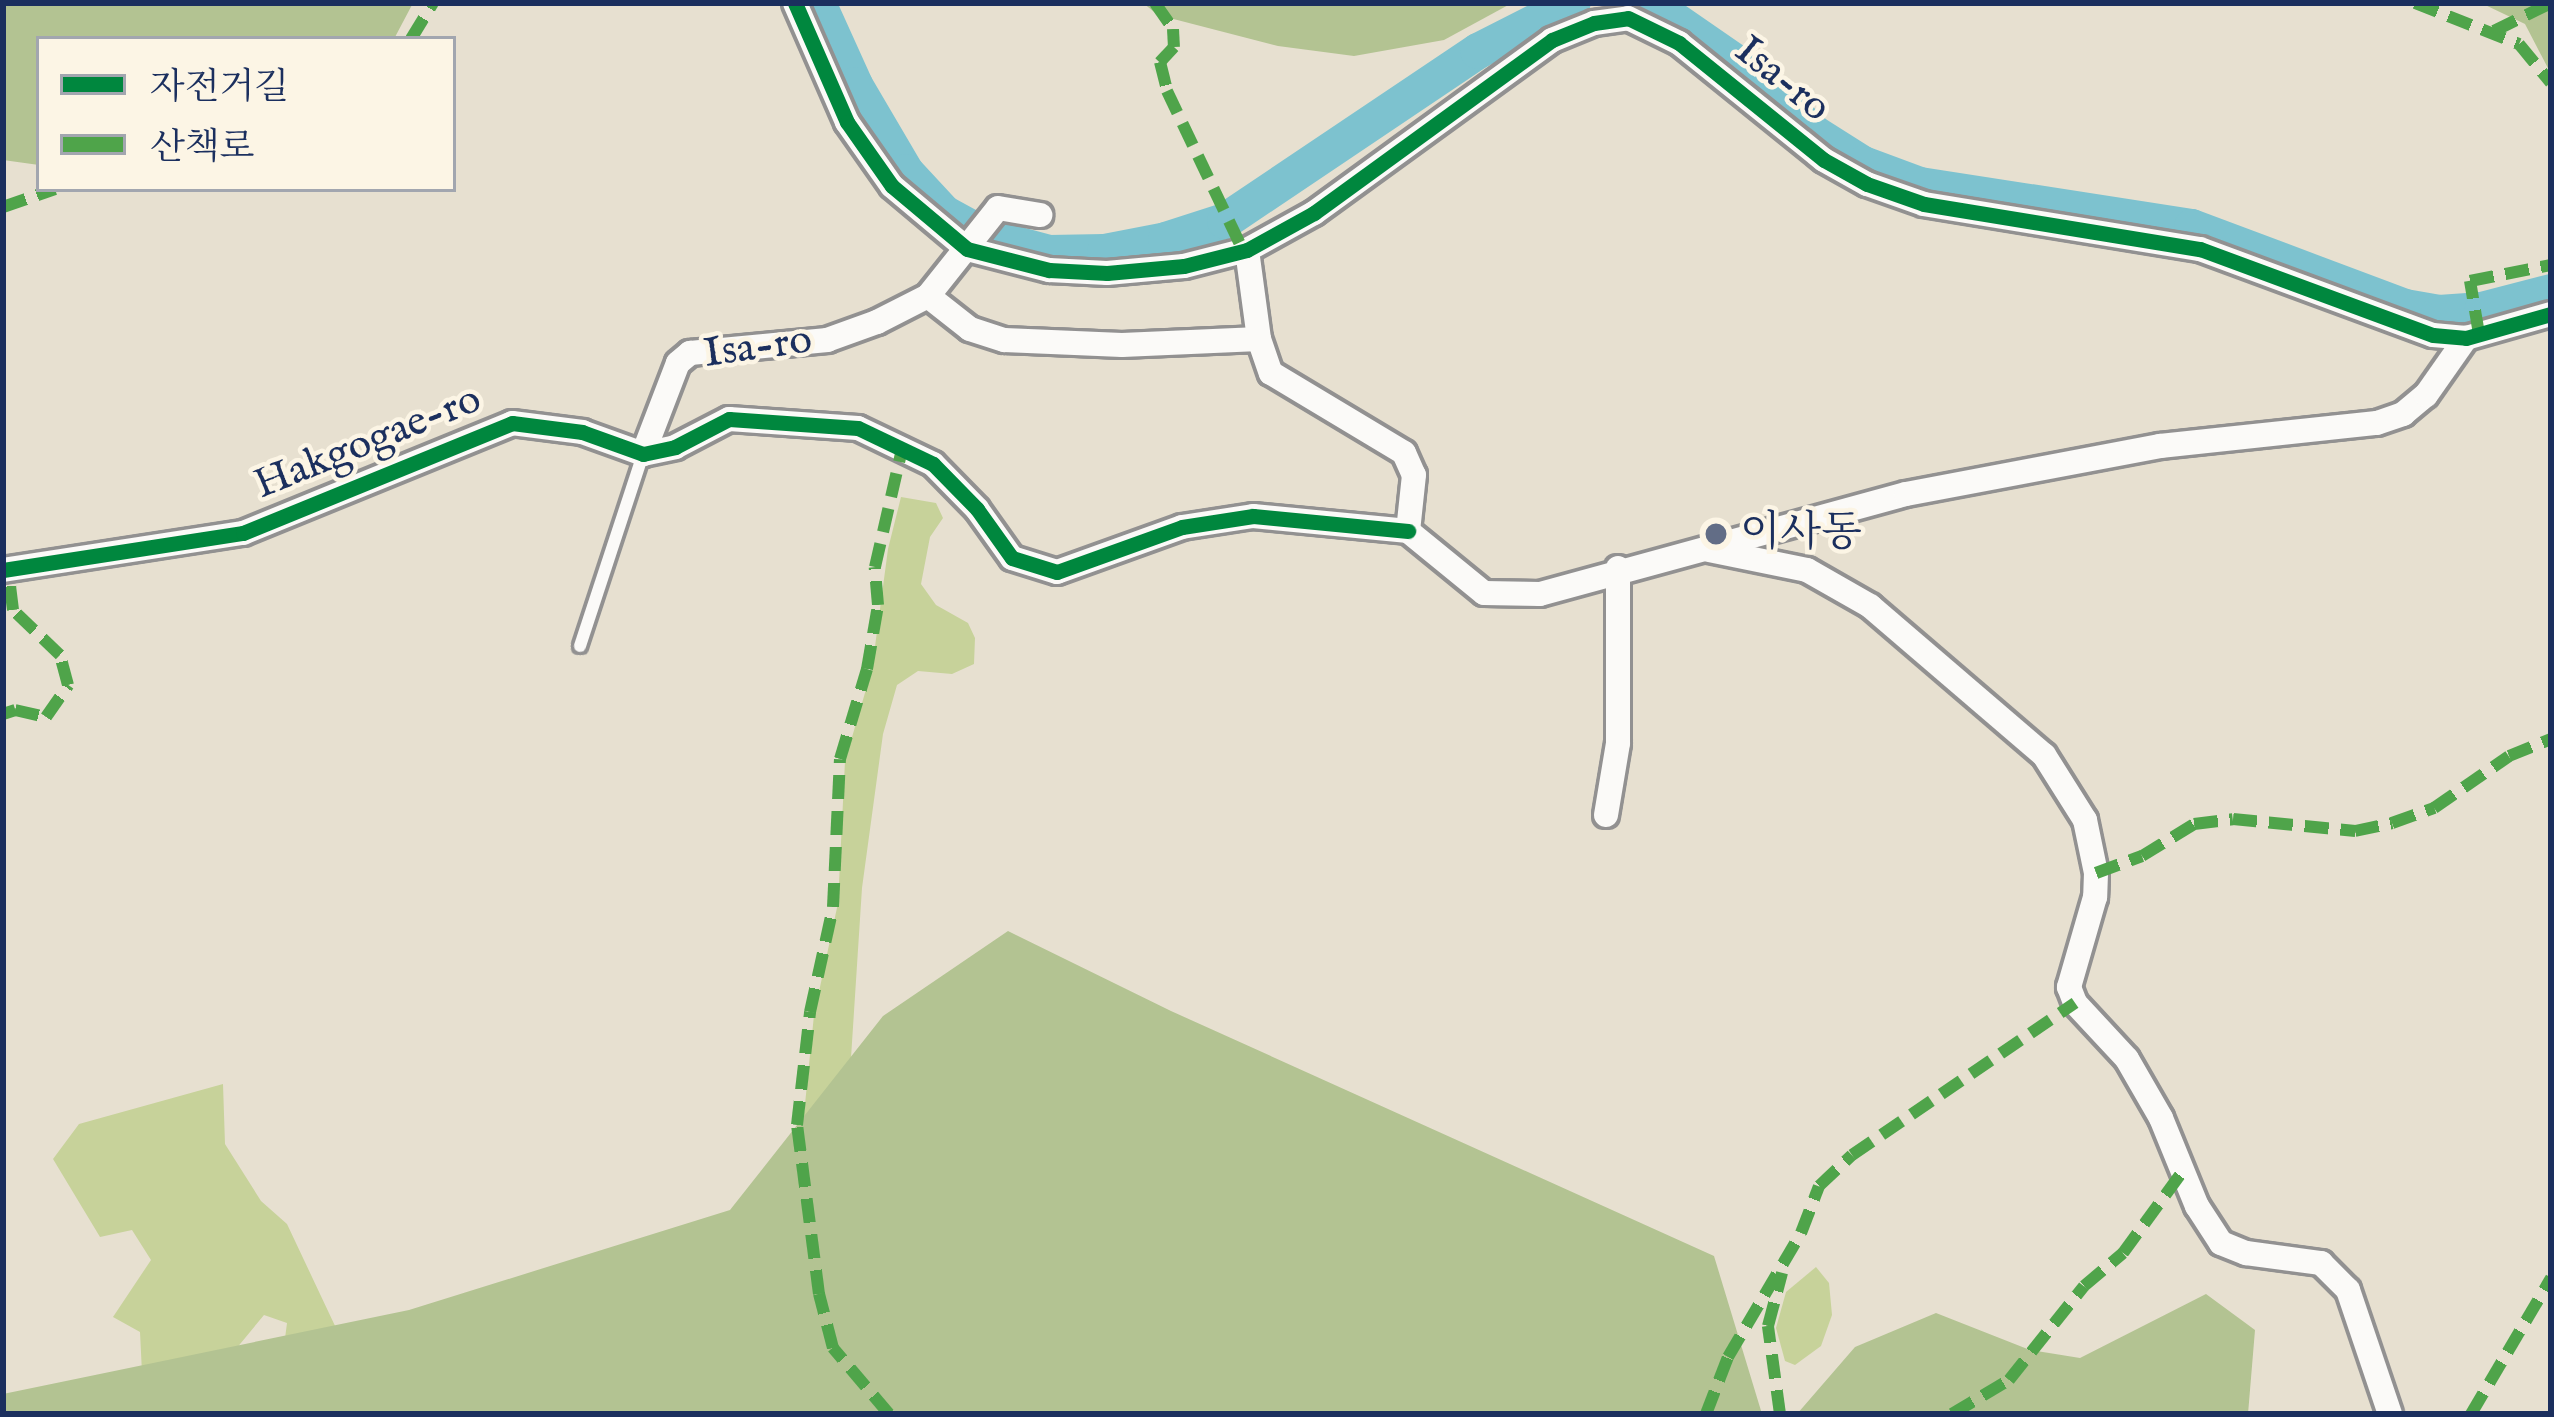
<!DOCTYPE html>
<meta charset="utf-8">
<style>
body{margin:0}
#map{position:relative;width:2554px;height:1417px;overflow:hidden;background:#e7e0d0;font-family:"IM FELL English","Noto Serif KR",serif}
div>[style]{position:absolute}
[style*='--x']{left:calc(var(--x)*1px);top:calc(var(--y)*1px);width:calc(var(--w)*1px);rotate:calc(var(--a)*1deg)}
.green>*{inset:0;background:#c7d29a}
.forest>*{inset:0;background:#b3c392}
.river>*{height:36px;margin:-18px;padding:0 18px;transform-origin:18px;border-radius:18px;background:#7dc2cf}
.roads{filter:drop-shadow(3px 0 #929191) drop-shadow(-3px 0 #929191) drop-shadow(0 3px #929191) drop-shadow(0 -3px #929191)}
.lane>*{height:12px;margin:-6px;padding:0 6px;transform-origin:6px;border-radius:6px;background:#fbfaf8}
.street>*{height:24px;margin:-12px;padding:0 12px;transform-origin:12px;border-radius:12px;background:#fbfaf8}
.quiet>*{height:12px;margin-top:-6px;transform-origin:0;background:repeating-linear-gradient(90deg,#4fa44a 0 24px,transparent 0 36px)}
.cycleway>*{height:15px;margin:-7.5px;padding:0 7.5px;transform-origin:7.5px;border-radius:7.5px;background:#00873e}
.dots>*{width:33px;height:33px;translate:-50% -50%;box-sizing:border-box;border:6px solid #fcf5e5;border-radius:50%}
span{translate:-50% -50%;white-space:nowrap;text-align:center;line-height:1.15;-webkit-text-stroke:9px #fcf5e5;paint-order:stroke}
.street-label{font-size:42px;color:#1b2f5e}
.poi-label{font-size:42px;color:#1b2f5e}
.left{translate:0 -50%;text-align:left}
.frame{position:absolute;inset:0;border:6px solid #1b2f5e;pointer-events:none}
.legend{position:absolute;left:36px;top:36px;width:420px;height:156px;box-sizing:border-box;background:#fcf5e5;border:3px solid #a2a6af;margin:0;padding:15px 21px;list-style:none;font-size:36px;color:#1b2f5e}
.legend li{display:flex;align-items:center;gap:24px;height:60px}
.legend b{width:60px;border:3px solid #a2a6af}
</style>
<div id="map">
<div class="green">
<div style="clip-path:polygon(901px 497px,936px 503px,943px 518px,930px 537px,921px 584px,936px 605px,968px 623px,975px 638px,974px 664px,952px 674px,918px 671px,897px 685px,883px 734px,862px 888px,851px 1058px,803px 1124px,814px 1015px,838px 903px,845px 761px,872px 669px,888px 549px)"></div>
<div style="clip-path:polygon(223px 1084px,225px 1144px,261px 1201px,287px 1224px,353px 1364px,284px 1346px,287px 1323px,264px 1315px,212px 1378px,144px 1414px,140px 1332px,113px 1317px,151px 1260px,132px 1230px,100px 1237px,53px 1159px,79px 1124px)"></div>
<div style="clip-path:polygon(1816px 1267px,1829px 1283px,1832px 1315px,1821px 1346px,1795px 1365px,1785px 1361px,1776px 1328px,1786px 1292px)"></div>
</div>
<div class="forest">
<div style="clip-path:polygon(3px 3px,413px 3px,394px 39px,39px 39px,39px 165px,3px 160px)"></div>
<div style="clip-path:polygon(1143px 3px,1512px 3px,1444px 40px,1354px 56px,1278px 46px,1158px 15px)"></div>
<div style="clip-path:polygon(2481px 3px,2551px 3px,2551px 74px,2525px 24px)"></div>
<div style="clip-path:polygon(1008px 931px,1171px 1011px,1714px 1256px,1762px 1414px,3px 1414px,3px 1394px,409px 1310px,730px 1210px,883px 1016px)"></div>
<div style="clip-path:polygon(2206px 1294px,2255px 1330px,2248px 1414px,1797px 1414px,1855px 1347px,1936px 1313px,2030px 1350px,2080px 1358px)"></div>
</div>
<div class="river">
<div style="--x:818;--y:3;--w:90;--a:65.7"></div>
<div style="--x:855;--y:85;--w:101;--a:59.6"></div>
<div style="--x:906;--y:172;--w:56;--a:47.2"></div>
<div style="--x:944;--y:213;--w:48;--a:28.7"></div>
<div style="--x:986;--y:236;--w:65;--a:15.1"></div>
<div style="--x:1049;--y:253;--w:56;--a:-1"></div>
<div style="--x:1105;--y:252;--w:62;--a:-11.1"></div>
<div style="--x:1166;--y:240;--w:62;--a:-17.9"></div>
<div style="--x:1225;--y:221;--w:305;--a:-33.9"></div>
<div style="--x:1478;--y:51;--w:106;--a:-26.8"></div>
<div style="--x:1650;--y:3;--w:125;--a:34.6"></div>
<div style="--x:1753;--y:74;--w:85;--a:44"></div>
<div style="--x:1814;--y:133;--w:58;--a:32.3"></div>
<div style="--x:1863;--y:164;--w:61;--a:20.2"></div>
<div style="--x:1920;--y:185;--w:275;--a:8.8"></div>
<div style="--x:2192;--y:227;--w:228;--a:20.6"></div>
<div style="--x:2405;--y:307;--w:35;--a:10"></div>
<div style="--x:2439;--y:313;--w:43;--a:-4"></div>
<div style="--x:2482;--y:310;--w:71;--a:-14.6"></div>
</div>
<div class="roads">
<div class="lane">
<div style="--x:580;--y:646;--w:202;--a:-71.8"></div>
</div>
<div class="street">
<div style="--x:795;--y:3;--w:130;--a:66.4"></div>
<div style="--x:847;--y:122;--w:78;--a:54.9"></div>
<div style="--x:892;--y:186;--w:98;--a:40"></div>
<div style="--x:967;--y:249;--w:85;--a:14.4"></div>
<div style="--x:1049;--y:270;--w:58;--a:3"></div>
<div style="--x:1107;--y:273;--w:77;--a:-5.2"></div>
<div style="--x:1184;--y:266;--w:65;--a:-14.3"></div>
<div style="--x:1247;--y:250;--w:77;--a:-28.9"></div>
<div style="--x:1314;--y:213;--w:294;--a:-36"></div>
<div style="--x:1552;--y:40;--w:45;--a:-22"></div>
<div style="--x:1594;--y:23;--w:34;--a:-8"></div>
<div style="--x:1628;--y:18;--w:57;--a:26.1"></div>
<div style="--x:1679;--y:43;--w:186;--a:38.9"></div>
<div style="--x:1824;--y:160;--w:49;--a:29.2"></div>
<div style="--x:1867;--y:184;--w:60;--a:19.3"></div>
<div style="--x:1924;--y:204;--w:280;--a:9.3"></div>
<div style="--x:2200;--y:249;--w:248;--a:20.3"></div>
<div style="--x:2433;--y:335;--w:33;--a:5"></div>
<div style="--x:2466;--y:338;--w:88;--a:-15.8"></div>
<div style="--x:1247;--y:250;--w:90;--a:82.3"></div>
<div style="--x:1259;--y:339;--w:36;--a:71"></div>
<div style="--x:1271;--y:373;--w:155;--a:31"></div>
<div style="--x:1404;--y:453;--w:24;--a:66"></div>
<div style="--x:1414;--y:475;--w:56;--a:96.1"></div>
<div style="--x:928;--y:296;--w:53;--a:38.2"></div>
<div style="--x:970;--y:329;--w:36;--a:18"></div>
<div style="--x:1004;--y:340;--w:118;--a:2.4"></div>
<div style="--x:1122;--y:345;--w:137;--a:-2.5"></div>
<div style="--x:643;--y:454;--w:97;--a:-69"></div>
<div style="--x:678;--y:363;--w:16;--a:-40"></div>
<div style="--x:690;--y:353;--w:138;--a:-5.4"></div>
<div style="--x:827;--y:340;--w:53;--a:-19.8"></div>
<div style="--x:877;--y:322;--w:57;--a:-27"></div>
<div style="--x:928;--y:296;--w:112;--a:-51.5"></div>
<div style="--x:998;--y:208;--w:43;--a:9.5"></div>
<div style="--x:1408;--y:531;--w:98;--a:39.2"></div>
<div style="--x:1484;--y:593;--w:56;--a:1"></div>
<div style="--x:1540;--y:594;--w:379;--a:-15.3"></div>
<div style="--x:1906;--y:494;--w:258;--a:-10.7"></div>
<div style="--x:2160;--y:446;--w:218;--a:-6.1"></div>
<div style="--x:2377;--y:423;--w:28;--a:-19"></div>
<div style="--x:2403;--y:414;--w:30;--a:-40"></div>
<div style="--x:2426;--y:395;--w:70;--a:-54.9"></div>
<div style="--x:1709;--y:550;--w:100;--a:11.5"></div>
<div style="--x:1807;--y:570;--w:73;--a:29.7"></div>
<div style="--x:1870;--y:606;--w:229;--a:40.6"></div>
<div style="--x:2044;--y:755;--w:77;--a:57.8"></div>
<div style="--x:2085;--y:820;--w:54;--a:78.3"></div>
<div style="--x:2096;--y:873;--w:24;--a:92"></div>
<div style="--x:2095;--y:897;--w:94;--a:106.1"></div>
<div style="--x:2069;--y:987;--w:17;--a:69"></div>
<div style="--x:2075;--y:1003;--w:76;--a:47.1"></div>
<div style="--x:2127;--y:1059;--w:68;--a:60"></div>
<div style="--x:2161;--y:1118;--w:95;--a:67.8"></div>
<div style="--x:2197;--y:1206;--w:44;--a:57"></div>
<div style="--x:2221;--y:1243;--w:27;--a:22"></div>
<div style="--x:2246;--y:1253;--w:76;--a:7.6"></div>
<div style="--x:2321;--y:1263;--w:38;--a:45"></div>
<div style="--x:2348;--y:1290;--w:131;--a:71.3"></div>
<div style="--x:3;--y:570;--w:243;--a:-8.8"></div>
<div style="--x:243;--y:533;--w:291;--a:-22.2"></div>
<div style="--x:512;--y:423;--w:71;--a:7.3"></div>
<div style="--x:582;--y:432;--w:65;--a:19.8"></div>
<div style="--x:643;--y:454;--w:33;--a:-12"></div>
<div style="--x:675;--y:447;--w:61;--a:-27.4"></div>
<div style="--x:729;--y:419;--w:129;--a:4"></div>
<div style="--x:858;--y:428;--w:83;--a:25.6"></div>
<div style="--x:933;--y:464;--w:63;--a:45.6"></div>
<div style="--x:977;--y:509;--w:60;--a:54.5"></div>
<div style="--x:1012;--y:558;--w:47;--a:17.3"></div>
<div style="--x:1057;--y:572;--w:133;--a:-19.8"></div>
<div style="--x:1182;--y:527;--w:72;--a:-8.8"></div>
<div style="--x:1253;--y:516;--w:156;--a:5.5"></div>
<div style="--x:1606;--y:815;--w:73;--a:-80.5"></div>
<div style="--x:1618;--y:743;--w:175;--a:-90"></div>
</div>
</div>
<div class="quiet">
<div style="--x:1155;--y:3;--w:32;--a:55"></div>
<div style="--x:1173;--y:29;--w:18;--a:87"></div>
<div style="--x:1174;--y:47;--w:21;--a:133"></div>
<div style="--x:1160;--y:62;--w:30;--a:76"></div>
<div style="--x:1167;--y:91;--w:174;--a:64.5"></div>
<div style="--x:2415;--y:3;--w:112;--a:21.5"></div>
<div style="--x:2519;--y:44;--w:50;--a:50.6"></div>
<div style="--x:2494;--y:31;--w:64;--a:-26.2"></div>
<div style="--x:411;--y:39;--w:42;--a:-58.6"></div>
<div style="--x:3;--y:207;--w:55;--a:-19.1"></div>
<div style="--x:2479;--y:334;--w:54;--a:-99.6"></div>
<div style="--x:2470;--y:281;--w:83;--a:-11.2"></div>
<div style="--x:3;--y:714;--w:13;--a:-18"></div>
<div style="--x:15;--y:710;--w:32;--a:13"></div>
<div style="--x:46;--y:717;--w:39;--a:-55"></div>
<div style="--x:68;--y:685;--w:31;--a:-105"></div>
<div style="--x:60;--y:655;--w:65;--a:-136.2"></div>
<div style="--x:13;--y:610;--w:41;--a:-97"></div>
<div style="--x:2096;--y:873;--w:49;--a:-20.3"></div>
<div style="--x:2142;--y:856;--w:61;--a:-31.6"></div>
<div style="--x:2194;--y:824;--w:39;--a:-7"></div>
<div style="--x:2233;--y:819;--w:123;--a:5.6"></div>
<div style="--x:2355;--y:831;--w:38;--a:-12"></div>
<div style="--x:2392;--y:823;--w:45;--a:-19.7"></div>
<div style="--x:2434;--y:808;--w:91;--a:-34.7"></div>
<div style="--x:2509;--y:756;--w:45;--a:-22"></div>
<div style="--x:889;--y:1414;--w:87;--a:-130.3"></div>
<div style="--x:833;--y:1348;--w:56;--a:-104.5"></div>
<div style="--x:819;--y:1294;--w:170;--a:-97.4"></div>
<div style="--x:797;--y:1125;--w:114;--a:-83.4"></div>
<div style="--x:810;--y:1012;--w:107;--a:-77.6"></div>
<div style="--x:833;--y:907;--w:148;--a:-87.3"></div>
<div style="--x:840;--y:759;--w:94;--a:-73.3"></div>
<div style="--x:867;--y:669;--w:65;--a:-80.2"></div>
<div style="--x:878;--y:605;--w:38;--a:-95"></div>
<div style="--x:875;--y:567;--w:121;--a:-77.1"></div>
<div style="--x:1706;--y:1414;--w:61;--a:-68.9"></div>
<div style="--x:1728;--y:1357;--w:144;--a:-59.5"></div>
<div style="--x:1801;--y:1233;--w:50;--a:-69"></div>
<div style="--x:1819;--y:1186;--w:45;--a:-43.2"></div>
<div style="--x:1852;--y:1155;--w:270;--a:-34.3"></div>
<div style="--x:1780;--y:1414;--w:89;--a:-97.8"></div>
<div style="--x:1768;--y:1326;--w:55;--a:-75.2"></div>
<div style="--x:1952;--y:1414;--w:66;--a:-30.8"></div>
<div style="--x:2009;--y:1380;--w:120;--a:-51.4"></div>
<div style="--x:2084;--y:1286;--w:51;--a:-40.2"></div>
<div style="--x:2123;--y:1253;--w:100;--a:-53.9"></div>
<div style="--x:2471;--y:1414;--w:158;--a:-59.5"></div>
</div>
<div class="cycleway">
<div style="--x:795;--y:3;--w:130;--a:66.4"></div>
<div style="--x:847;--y:122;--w:78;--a:54.9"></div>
<div style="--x:892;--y:186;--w:98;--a:40"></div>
<div style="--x:967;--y:249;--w:85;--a:14.4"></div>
<div style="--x:1049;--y:270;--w:58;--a:3"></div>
<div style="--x:1107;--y:273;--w:77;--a:-5.2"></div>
<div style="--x:1184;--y:266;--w:65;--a:-14.3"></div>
<div style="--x:1247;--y:250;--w:77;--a:-28.9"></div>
<div style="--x:1314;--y:213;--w:294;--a:-36"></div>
<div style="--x:1552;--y:40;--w:45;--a:-22"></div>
<div style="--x:1594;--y:23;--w:34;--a:-8"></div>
<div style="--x:1628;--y:18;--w:57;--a:26.1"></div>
<div style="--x:1679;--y:43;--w:186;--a:38.9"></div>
<div style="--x:1824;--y:160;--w:49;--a:29.2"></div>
<div style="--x:1867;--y:184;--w:60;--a:19.3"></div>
<div style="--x:1924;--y:204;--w:280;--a:9.3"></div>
<div style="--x:2200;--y:249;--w:248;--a:20.3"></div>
<div style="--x:2433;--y:335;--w:33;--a:5"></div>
<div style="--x:2466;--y:338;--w:88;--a:-15.8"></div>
<div style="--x:3;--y:570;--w:243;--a:-8.8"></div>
<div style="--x:243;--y:533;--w:291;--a:-22.2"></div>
<div style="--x:512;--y:423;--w:71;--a:7.3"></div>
<div style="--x:582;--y:432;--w:65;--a:19.8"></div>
<div style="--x:643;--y:454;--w:33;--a:-12"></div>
<div style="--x:675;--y:447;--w:61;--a:-27.4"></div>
<div style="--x:729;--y:419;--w:129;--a:4"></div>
<div style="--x:858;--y:428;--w:83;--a:25.6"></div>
<div style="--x:933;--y:464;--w:63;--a:45.6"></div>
<div style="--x:977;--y:509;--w:60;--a:54.5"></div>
<div style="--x:1012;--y:558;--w:47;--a:17.3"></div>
<div style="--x:1057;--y:572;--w:133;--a:-19.8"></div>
<div style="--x:1182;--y:527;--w:72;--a:-8.8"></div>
<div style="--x:1253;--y:516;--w:156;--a:5.5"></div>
</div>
<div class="dots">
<div style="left:1716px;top:534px;background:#626d86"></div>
</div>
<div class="street-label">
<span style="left:1782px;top:80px;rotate:39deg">Isa-ro</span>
<span style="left:758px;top:348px;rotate:-8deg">Isa-ro</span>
<span style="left:368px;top:443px;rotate:-22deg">Hakgogae-ro</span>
</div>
<div class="poi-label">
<span class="left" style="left:1740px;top:534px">이사동</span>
</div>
<div class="frame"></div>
<ul class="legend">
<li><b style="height:15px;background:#00873e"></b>자전거길</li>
<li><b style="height:15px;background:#4fa44a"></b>산책로</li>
</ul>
</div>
